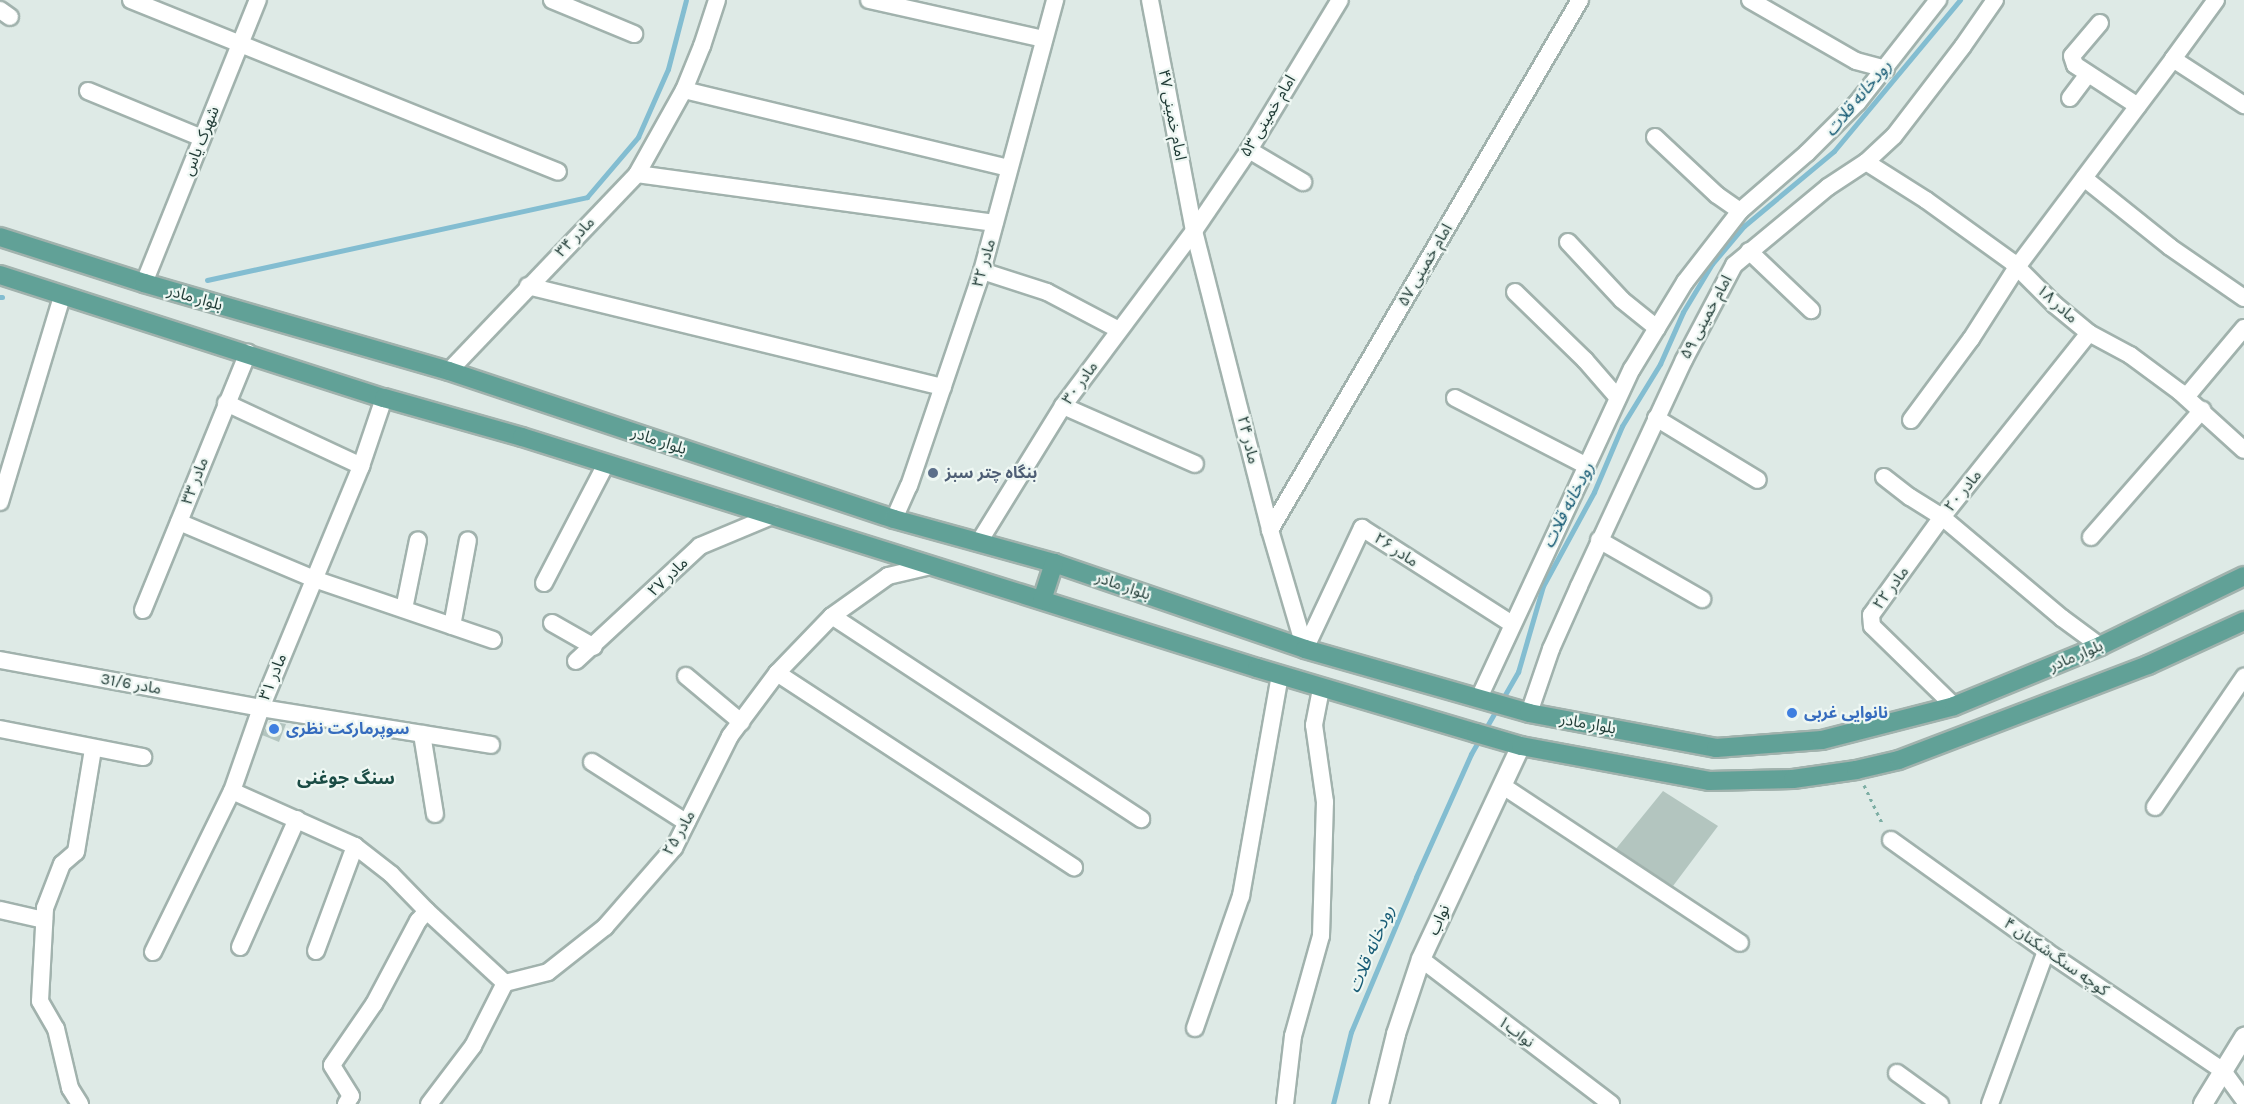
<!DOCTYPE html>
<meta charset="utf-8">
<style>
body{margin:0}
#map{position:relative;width:2244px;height:1104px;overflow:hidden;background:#deeae6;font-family:Karla,"Noto Sans Arabic",sans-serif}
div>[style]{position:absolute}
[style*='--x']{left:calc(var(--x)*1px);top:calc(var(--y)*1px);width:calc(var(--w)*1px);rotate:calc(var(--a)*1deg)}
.stream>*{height:5px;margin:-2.5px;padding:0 2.5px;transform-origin:2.5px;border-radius:2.5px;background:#83bdd1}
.building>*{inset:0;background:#b3c5bf}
.path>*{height:3px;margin-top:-1.5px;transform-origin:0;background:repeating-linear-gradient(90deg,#7daea4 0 3px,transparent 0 7.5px)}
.roads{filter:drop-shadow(2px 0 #a1b2ad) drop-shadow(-2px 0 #a1b2ad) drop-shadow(0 2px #a1b2ad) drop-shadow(0 -2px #a1b2ad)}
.minor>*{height:16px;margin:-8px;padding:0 8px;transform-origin:8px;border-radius:8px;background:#fff}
.tertiary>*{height:18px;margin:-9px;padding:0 9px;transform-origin:9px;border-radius:9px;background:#fff}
.primary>*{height:18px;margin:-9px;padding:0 9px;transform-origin:9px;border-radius:9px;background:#61a197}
.dots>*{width:16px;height:16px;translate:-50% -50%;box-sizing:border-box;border:3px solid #eef7f3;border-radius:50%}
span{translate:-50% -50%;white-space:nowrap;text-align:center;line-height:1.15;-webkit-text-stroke:4.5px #eef7f3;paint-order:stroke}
.street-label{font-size:16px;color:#1f3a35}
.service-label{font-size:16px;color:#4e5e75;font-weight:700}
.left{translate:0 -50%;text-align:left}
.shop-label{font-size:16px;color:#366cbe;font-weight:700}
.water-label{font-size:18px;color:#185c76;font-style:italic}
.neighbourhood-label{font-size:18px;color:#1b4c45;font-weight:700}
</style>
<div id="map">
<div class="stream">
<div style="--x:207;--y:280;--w:389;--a:-12.3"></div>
<div style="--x:587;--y:197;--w:79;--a:-49.6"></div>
<div style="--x:638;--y:137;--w:74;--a:-66.2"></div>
<div style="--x:668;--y:69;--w:71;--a:-75.4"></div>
<div style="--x:0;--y:297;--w:2;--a:0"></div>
<div style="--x:1333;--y:1104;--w:74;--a:-76"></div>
<div style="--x:1351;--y:1032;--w:168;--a:-67.2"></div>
<div style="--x:1416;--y:877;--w:135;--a:-65.9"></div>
<div style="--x:1471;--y:754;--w:95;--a:-60.2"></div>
<div style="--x:1518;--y:672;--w:90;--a:-73.8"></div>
<div style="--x:1543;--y:586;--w:107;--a:-61.5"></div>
<div style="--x:1594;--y:492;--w:72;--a:-67"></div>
<div style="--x:1622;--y:426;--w:73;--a:-58.5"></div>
<div style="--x:1660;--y:364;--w:57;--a:-66.1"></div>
<div style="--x:1683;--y:312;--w:56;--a:-58.9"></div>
<div style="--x:1712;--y:264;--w:50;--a:-49.9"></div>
<div style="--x:1744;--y:226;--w:117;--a:-39.8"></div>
<div style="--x:1834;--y:151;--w:197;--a:-50.2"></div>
</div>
<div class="building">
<div style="clip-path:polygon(270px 721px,286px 724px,279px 742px,262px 735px)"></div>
<div style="clip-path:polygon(1663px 791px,1718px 826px,1673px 886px,1615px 850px)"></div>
</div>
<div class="path">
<div style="--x:1864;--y:785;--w:44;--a:64.6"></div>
</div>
<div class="roads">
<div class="minor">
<div style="--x:131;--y:0;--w:460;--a:21.9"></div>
<div style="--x:552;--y:0;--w:89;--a:22.5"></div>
<div style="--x:869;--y:0;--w:179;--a:12.6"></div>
<div style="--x:1150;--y:0;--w:235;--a:79.2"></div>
<div style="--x:1194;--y:231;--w:309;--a:75.7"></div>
<div style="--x:1270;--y:530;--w:124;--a:73.6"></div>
<div style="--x:1750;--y:0;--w:122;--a:29.9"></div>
<div style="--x:1856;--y:61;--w:31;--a:15"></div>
<div style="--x:2216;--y:0;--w:73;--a:126.1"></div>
<div style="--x:2173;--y:59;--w:85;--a:32.9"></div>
<div style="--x:0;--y:10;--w:12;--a:35"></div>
<div style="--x:2100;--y:23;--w:43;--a:130.3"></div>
<div style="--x:2072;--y:56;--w:9;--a:72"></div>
<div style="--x:2075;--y:65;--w:75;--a:33.1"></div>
<div style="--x:684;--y:90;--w:334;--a:13.5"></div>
<div style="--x:88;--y:91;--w:123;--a:22.4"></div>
<div style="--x:2070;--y:98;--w:30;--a:-53"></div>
<div style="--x:1655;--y:137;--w:85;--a:43.1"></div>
<div style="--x:1717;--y:195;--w:28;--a:35"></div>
<div style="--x:1249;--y:150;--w:63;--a:30.7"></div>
<div style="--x:1866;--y:162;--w:71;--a:32.3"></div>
<div style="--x:1926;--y:200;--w:106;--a:35.8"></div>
<div style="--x:2012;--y:262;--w:61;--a:45"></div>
<div style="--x:2055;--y:305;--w:44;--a:39.5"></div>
<div style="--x:2089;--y:333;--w:47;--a:28.2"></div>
<div style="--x:2130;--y:355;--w:62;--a:36.5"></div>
<div style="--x:2180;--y:392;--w:86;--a:42.2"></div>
<div style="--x:637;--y:174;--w:361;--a:7.8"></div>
<div style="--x:2084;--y:178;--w:110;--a:38.7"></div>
<div style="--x:2170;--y:247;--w:90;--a:34.6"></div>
<div style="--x:1568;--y:242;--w:79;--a:47"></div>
<div style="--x:1622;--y:300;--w:45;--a:38.7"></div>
<div style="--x:1749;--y:251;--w:86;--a:43.6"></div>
<div style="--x:982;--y:271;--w:68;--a:17.9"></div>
<div style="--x:1047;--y:292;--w:81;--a:27.8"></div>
<div style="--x:144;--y:283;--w:305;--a:-68.1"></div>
<div style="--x:528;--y:286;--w:427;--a:13.7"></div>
<div style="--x:1515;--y:292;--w:98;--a:44.2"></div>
<div style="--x:1585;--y:360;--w:50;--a:49"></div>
<div style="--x:2089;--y:333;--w:236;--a:128.6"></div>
<div style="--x:1942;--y:517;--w:157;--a:40.1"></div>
<div style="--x:2062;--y:618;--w:47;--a:36.4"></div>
<div style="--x:449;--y:371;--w:272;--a:-46.3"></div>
<div style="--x:637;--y:174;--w:96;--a:-60.8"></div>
<div style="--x:684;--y:90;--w:48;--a:-67.8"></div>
<div style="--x:702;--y:46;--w:48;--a:-71.9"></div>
<div style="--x:2186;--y:397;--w:90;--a:-50"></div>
<div style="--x:1455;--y:398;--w:146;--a:27.3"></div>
<div style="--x:226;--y:403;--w:149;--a:25"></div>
<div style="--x:1063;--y:406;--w:144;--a:23.7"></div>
<div style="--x:1656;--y:418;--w:119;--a:31.3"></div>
<div style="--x:1911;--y:420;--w:101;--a:-53.5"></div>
<div style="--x:1971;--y:339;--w:85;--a:-57.4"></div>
<div style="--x:2017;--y:267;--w:260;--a:-53.1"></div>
<div style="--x:1884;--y:477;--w:33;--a:38"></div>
<div style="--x:1910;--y:497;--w:38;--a:32"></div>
<div style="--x:1942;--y:517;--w:121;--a:125.9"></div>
<div style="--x:1871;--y:615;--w:11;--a:85"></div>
<div style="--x:1872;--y:626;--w:115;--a:44.3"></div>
<div style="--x:0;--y:502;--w:215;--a:-73.2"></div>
<div style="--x:894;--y:519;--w:36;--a:-66"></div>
<div style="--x:909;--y:486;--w:227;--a:-71.2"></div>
<div style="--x:982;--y:271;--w:281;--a:-74.9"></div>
<div style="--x:179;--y:522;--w:147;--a:22.9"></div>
<div style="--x:314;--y:579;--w:189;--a:18.8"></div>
<div style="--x:1270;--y:530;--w:614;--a:-59.68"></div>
<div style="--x:2091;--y:537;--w:169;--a:-48.8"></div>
<div style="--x:1599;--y:540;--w:119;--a:29.8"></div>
<div style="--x:979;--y:542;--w:160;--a:-58.3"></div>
<div style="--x:1063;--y:406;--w:219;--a:-53.2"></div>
<div style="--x:1194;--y:231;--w:98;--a:-55.8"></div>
<div style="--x:1249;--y:150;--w:175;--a:-58.8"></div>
<div style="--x:544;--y:583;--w:134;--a:-62.5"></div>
<div style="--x:404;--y:609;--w:70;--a:-78.5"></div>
<div style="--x:143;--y:610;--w:278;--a:-67.8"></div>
<div style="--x:832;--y:616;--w:370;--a:33.3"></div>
<div style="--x:552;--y:623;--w:48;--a:29.7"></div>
<div style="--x:452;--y:626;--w:87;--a:-79.5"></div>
<div style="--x:1305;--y:649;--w:134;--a:-64.8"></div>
<div style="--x:1362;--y:528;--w:178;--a:32.6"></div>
<div style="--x:0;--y:660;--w:265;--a:10.4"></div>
<div style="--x:261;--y:708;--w:233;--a:9.1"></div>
<div style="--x:576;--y:661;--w:169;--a:-42.8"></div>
<div style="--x:700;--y:546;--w:80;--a:-22.7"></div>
<div style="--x:777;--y:673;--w:355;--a:33.2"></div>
<div style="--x:686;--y:676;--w:72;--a:39.9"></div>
<div style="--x:1479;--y:698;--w:363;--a:-65.1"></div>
<div style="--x:1632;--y:369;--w:102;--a:-58.7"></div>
<div style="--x:1685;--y:282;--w:90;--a:-52.2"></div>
<div style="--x:1740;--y:211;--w:89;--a:-40.9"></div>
<div style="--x:1807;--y:153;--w:72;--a:-45"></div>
<div style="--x:1858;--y:102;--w:130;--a:-51.9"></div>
<div style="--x:1529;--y:713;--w:68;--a:-71"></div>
<div style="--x:1551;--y:649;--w:69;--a:-66"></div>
<div style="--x:1579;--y:586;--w:249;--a:-65.1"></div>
<div style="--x:1684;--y:360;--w:107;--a:-62.2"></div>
<div style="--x:1734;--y:265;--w:122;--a:-39.7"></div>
<div style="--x:1828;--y:187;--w:45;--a:-33.3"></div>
<div style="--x:1866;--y:162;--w:38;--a:-43"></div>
<div style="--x:1894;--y:136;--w:113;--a:-52.5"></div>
<div style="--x:1963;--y:46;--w:56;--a:-55.2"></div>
<div style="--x:0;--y:729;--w:146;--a:11.1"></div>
<div style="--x:422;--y:734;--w:81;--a:80.8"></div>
<div style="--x:592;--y:762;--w:112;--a:32.6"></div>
<div style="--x:1503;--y:786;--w:284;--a:33.5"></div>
<div style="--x:232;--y:791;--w:135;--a:24.1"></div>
<div style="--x:355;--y:846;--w:46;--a:37.9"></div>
<div style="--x:391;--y:874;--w:52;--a:45.8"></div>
<div style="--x:427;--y:911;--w:106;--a:42.7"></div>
<div style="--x:2155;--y:807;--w:158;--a:-55.6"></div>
<div style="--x:1891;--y:840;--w:191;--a:35.6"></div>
<div style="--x:2046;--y:951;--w:214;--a:34.1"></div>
<div style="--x:2223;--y:1071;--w:36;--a:54"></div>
<div style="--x:0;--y:910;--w:45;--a:12.8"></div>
<div style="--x:240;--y:947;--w:140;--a:-66"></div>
<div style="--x:316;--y:951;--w:112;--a:-69.6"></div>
<div style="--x:153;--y:952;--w:179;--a:-63.9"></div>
<div style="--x:232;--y:791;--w:88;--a:-70.7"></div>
<div style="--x:261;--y:708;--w:262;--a:-67.5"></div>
<div style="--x:361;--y:466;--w:72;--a:-71.3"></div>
<div style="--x:1421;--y:959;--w:239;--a:37.3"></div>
<div style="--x:1195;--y:1028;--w:140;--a:-70.8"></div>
<div style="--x:1241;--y:896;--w:224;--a:-80"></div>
<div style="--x:1897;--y:1073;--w:53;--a:35.8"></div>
<div style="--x:80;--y:1104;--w:19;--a:-122"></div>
<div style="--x:70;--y:1088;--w:61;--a:-103.3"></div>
<div style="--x:56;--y:1029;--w:32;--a:-120"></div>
<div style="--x:40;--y:1001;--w:93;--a:-86.9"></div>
<div style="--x:45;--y:908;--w:47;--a:-68.9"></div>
<div style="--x:62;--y:864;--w:18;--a:-41"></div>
<div style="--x:76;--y:852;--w:104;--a:-80.6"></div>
<div style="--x:346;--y:1104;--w:9;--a:-58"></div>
<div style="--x:351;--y:1096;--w:36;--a:-122"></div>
<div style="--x:332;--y:1065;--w:74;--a:-55.5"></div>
<div style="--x:374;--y:1004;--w:94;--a:-62.1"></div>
<div style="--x:418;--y:921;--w:13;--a:-48"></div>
<div style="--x:429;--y:1104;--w:73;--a:-52.8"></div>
<div style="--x:473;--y:1046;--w:71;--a:-63.1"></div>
<div style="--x:505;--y:983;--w:44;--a:-14.3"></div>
<div style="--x:548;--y:972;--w:73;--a:-38.3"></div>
<div style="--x:605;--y:927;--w:105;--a:-48.9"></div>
<div style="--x:674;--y:848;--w:125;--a:-63.4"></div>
<div style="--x:730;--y:736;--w:79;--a:-53.3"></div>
<div style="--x:777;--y:673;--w:79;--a:-46"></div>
<div style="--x:832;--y:616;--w:69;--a:-35.5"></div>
<div style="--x:888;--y:576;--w:44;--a:-13.1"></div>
<div style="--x:1285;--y:1104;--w:68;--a:-83.3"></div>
<div style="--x:1293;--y:1036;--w:104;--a:-74.4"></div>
<div style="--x:1321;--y:936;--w:134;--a:-88.3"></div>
<div style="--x:1325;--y:802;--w:78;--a:-98.1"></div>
<div style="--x:1314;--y:725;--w:38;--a:-79"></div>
<div style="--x:1990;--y:1104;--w:163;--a:-69.9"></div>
</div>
<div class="tertiary">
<div style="--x:1379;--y:1104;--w:72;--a:-76.3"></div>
<div style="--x:1396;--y:1034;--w:79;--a:-71.6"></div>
<div style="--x:1421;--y:959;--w:235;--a:-64.9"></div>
<div style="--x:2203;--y:1104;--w:79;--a:-58.5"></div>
</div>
<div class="primary">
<div style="--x:0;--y:237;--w:151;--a:17.7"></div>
<div style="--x:144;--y:283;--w:317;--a:16.1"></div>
<div style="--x:449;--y:371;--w:469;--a:18.4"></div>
<div style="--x:894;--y:519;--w:166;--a:15.4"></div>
<div style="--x:1054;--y:563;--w:265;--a:18.9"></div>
<div style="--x:1305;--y:649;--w:233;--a:15.9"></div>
<div style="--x:1529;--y:713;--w:190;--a:10.6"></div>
<div style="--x:1716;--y:748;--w:106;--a:-4.3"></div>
<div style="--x:1822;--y:740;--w:136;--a:-14.4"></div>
<div style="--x:1954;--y:706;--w:158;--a:-22.3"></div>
<div style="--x:2100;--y:646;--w:160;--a:-25.9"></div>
<div style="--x:0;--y:275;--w:403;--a:17.8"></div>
<div style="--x:384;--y:398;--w:143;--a:15.8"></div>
<div style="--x:522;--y:437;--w:770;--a:17.45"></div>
<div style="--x:1257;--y:668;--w:228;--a:16.5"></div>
<div style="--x:1476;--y:733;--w:47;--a:16.1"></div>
<div style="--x:1521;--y:746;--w:191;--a:10.5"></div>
<div style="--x:1709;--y:781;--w:84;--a:-1.4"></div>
<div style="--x:1793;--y:779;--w:64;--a:-8.1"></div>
<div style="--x:1856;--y:770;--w:44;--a:-13.1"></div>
<div style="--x:1899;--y:760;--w:267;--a:-20.9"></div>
<div style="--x:2148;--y:665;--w:106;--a:-24.6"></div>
<div style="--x:1042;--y:600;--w:39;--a:-72"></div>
</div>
</div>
<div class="dots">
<div style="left:933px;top:473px;background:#5c6f8a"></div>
<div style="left:1792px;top:713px;background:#3f7fe0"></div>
<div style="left:274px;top:729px;background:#3f7fe0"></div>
</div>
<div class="street-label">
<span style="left:1172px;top:115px;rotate:79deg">امام خمینی ۴۷</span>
<span style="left:1268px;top:116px;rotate:-59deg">امام خمینی ۵۳</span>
<span style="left:201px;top:141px;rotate:-68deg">شهرک یاس</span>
<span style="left:575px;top:237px;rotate:-46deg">مادر ۳۴</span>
<span style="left:984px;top:263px;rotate:-74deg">مادر ۳۲</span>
<span style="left:1425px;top:265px;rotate:-60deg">امام خمینی ۵۷</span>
<span style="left:195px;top:298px;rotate:16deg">بلوار مادر</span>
<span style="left:2057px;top:304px;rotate:42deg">مادر ۱۸</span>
<span style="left:1706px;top:317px;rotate:-62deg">امام خمینی ۵۹</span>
<span style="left:1080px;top:383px;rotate:-54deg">مادر ۳۰</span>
<span style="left:1248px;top:440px;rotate:76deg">مادر ۲۴</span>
<span style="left:659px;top:441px;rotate:18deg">بلوار مادر</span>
<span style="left:195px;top:481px;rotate:-69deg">مادر ۳۳</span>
<span style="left:1963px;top:491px;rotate:-51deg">مادر ۲۰</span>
<span style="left:1396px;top:550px;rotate:33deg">مادر ۲۶</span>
<span style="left:668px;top:577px;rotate:-44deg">مادر ۲۷</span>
<span style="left:1123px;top:586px;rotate:19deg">بلوار مادر</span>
<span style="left:1891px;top:588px;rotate:-54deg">مادر ۲۲</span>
<span style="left:2076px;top:656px;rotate:-23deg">بلوار مادر</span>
<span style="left:273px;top:677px;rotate:-68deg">مادر ۳۱</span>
<span style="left:131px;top:684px;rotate:10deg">مادر 31/6</span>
<span style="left:1588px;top:724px;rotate:10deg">بلوار مادر</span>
<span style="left:679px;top:833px;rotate:-60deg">مادر ۲۵</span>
<span style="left:1439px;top:920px;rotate:-66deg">نواب</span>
<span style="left:2056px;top:957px;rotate:35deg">کوچه سنگ‌شکنان ۴</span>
<span style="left:1516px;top:1032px;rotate:37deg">نواب۱</span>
</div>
<div class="service-label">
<span class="left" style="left:945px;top:473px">بنگاه چتر سبز</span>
</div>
<div class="shop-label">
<span class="left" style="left:1804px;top:713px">نانوایی غربی</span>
<span class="left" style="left:286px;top:729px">سوپرمارکت نظری</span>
</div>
<div class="water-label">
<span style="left:1858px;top:98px;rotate:-50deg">رودخانه قلات</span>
<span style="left:1568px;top:505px;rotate:-63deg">رودخانه قلات</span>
<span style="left:1371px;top:949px;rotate:-67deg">رودخانه قلات</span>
</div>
<div class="neighbourhood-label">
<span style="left:346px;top:778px">سنگ جوغنی</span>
</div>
</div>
